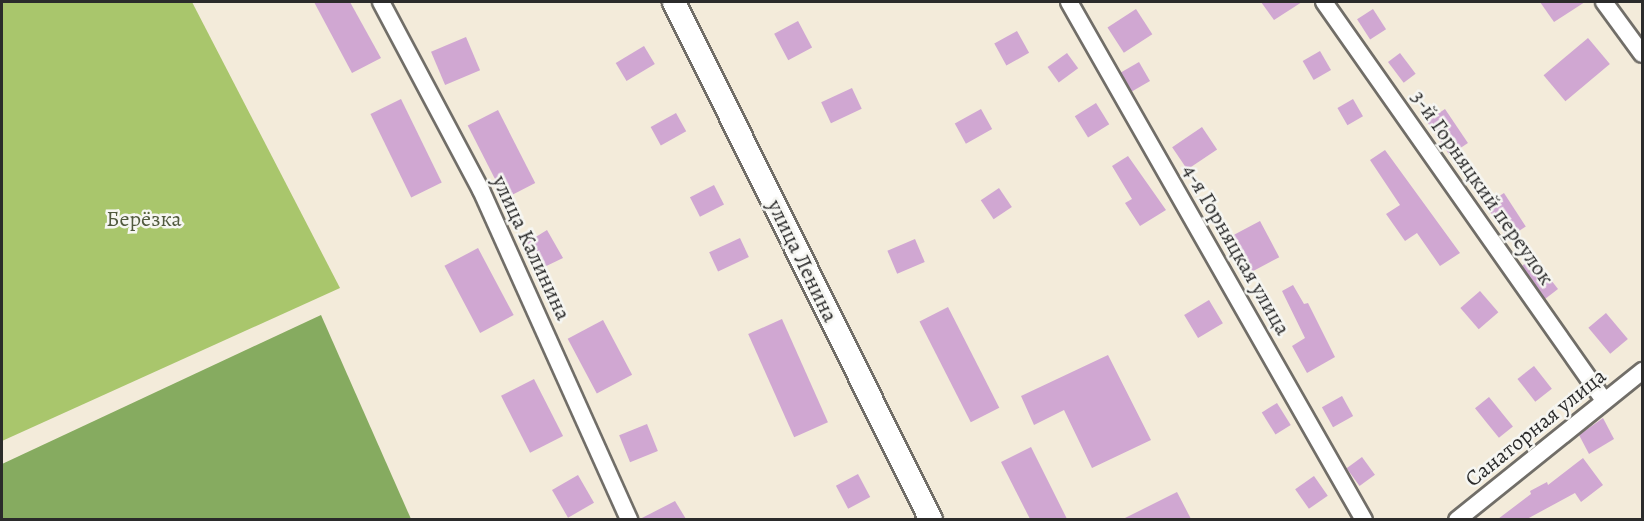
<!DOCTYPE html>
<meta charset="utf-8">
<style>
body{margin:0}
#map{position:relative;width:1644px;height:521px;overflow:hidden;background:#f3ebda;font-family:Alegreya,serif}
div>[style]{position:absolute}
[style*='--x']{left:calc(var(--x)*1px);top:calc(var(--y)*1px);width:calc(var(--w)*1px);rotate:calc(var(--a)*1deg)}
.green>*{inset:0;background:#a9c66c}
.forest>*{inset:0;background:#86ab60}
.building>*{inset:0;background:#d0a7d2;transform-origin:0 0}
.roads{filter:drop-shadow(2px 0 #716e68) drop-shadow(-2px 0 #716e68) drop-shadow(0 2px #716e68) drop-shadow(0 -2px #716e68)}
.street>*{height:16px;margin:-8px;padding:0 8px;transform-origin:8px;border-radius:8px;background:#fff}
.secondary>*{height:22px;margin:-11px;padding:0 11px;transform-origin:11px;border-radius:11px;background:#fff}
span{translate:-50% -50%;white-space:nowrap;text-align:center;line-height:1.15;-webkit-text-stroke:5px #f6f6f2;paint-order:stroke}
.street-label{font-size:22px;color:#2b2b2b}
.park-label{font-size:22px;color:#515a3e}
.frame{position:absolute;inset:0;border:3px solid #2b2b2b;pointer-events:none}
</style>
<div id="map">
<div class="green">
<div style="clip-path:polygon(2px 2px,192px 2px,340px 288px,2px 441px)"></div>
</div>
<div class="forest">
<div style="clip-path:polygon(321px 315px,411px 519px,2px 519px,2px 464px)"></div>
</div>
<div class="building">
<div style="clip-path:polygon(314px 2px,350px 2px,381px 58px,352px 73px)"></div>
<div style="clip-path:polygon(1261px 2px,1302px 2px,1274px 20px)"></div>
<div style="clip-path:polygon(1540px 2px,1585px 2px,1554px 22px)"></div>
<div style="left:1136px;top:9px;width:30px;height:34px;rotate:57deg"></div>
<div style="left:1373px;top:9px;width:24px;height:19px;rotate:57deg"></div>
<div style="left:798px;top:21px;width:30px;height:27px;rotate:62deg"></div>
<div style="left:1017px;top:31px;width:25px;height:26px;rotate:61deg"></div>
<div style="left:466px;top:37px;width:36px;height:38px;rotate:67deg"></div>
<div style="left:1588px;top:38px;width:34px;height:58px;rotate:50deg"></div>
<div style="left:644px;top:46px;width:21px;height:33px;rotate:59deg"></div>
<div style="left:1320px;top:51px;width:22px;height:20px;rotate:60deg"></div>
<div style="left:1067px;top:53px;width:19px;height:24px;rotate:54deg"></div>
<div style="left:1400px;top:53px;width:26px;height:15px;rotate:53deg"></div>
<div style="left:1139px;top:62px;width:22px;height:21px;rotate:60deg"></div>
<div style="left:852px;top:88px;width:23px;height:34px;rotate:65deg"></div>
<div style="left:401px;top:99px;width:93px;height:34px;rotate:64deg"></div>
<div style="left:1353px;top:99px;width:20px;height:18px;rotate:60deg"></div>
<div style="left:1096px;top:103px;width:25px;height:25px;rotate:58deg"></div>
<div style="left:981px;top:109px;width:23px;height:30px;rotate:61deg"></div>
<div style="left:1445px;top:109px;width:41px;height:22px;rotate:56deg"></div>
<div style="left:498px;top:110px;width:82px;height:34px;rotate:63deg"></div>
<div style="left:676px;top:113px;width:21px;height:29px;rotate:61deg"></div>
<div style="left:1202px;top:127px;width:27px;height:36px;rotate:56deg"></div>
<div style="clip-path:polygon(1385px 150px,1460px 253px,1440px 266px,1417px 233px,1405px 241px,1386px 214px,1400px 205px,1370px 160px)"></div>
<div style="clip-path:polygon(1128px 156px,1166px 210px,1140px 226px,1125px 203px,1132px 199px,1112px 166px)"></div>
<div style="left:714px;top:185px;width:22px;height:27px;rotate:63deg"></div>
<div style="left:999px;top:188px;width:23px;height:22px;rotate:56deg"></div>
<div style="left:1504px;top:193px;width:40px;height:22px;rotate:57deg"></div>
<div style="left:1260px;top:221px;width:41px;height:31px;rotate:62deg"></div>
<div style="clip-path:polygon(547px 230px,563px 258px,538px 270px,526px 243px)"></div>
<div style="left:740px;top:238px;width:21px;height:34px;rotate:65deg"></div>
<div style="left:915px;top:239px;width:25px;height:30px;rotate:67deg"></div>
<div style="left:478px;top:248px;width:76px;height:38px;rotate:62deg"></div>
<div style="clip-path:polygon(1533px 257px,1558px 289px,1545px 299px,1522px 266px)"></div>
<div style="clip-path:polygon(1293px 285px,1304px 304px,1308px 303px,1335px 357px,1307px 373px,1292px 346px,1305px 338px,1282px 291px)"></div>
<div style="left:1480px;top:291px;width:28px;height:26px;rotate:49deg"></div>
<div style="left:1209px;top:300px;width:27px;height:29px;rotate:59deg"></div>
<div style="left:948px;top:307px;width:113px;height:32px;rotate:63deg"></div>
<div style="left:1606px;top:313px;width:34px;height:23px;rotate:50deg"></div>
<div style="left:782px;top:319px;width:113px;height:37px;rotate:66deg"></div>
<div style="left:603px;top:320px;width:62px;height:40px;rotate:62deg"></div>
<div style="clip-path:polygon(1108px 355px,1151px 440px,1092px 468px,1064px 410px,1034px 425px,1021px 396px)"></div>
<div style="left:1534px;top:366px;width:29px;height:21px;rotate:52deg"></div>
<div style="left:534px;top:379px;width:64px;height:37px;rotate:63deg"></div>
<div style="left:1342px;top:396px;width:23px;height:23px;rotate:61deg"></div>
<div style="left:1489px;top:397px;width:38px;height:18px;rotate:51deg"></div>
<div style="left:1277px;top:403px;width:26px;height:18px;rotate:58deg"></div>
<div style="clip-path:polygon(1603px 418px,1614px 439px,1589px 454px,1579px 435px)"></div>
<div style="left:647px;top:424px;width:29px;height:30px;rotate:68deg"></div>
<div style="clip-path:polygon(1031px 447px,1067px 519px,1030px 519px,1001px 462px)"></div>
<div style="left:1362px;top:457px;width:22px;height:19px;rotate:54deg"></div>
<div style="clip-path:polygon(1583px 458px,1603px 485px,1581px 502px,1575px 493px,1527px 519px,1498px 519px,1531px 494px,1530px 491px,1547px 482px,1548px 485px)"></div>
<div style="left:858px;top:474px;width:26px;height:25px;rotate:62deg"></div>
<div style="left:578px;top:475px;width:32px;height:30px;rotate:60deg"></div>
<div style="left:1314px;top:476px;width:24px;height:23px;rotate:55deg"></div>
<div style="clip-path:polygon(1177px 492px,1191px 519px,1123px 519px)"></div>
<div style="clip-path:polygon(675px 501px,686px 519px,640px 519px)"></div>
</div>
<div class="roads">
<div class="street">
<div style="--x:381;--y:2;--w:213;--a:62"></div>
<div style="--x:481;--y:190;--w:362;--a:65.8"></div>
<div style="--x:1069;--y:2;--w:596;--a:60.34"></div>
<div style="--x:1324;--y:2;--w:487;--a:54.9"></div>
<div style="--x:1604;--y:2;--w:64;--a:53.8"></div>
<div style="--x:1457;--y:520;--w:238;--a:-38.8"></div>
</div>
<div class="secondary">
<div style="--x:674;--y:2;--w:578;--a:63.61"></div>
</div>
</div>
<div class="street-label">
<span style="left:1482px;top:188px;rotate:55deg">3-й Горняцкий переулок</span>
<span style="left:531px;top:248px;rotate:65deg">улица Калинина</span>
<span style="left:1236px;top:250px;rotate:60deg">4-я Горняцкая улица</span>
<span style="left:802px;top:261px;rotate:64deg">улица Ленина</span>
<span style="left:1536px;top:428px;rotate:-39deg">Санаторная улица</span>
</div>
<div class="park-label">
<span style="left:144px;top:220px">Берёзка</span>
</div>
<div class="frame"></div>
</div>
